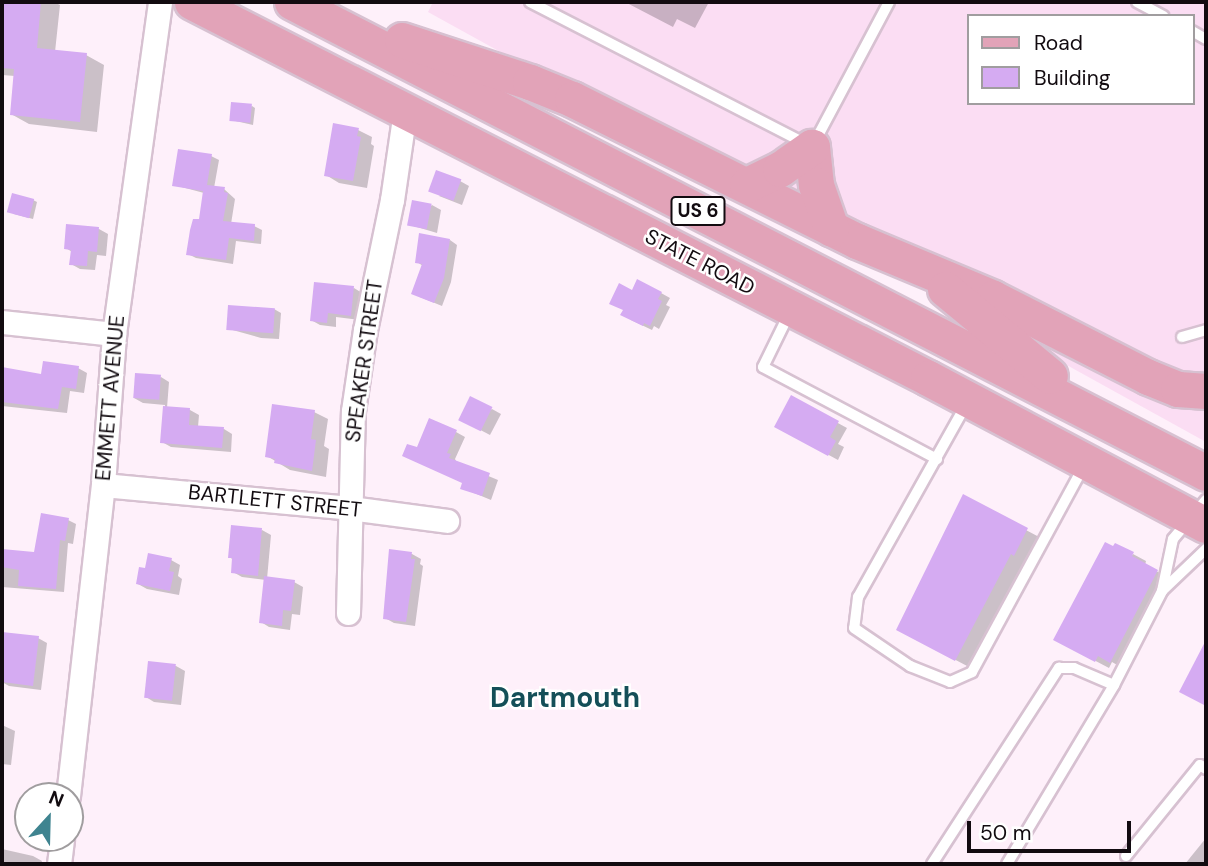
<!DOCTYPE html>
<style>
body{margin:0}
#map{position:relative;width:1208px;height:866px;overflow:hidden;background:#fef0fa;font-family:"DM Sans",sans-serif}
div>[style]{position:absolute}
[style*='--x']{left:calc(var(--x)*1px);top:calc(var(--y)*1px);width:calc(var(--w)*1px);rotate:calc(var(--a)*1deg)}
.built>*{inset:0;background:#fbddf3}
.shadow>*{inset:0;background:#0003}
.building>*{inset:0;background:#d5abf2;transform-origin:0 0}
.roads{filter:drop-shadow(2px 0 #d7c1d1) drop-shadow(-2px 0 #d7c1d1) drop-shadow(0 2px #d7c1d1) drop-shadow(0 -2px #d7c1d1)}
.service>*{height:10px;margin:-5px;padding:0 5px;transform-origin:5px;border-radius:5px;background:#fff}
.minor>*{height:23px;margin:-11.5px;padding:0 11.5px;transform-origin:11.5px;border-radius:11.5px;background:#fff}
.primary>*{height:35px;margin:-17.5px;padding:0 17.5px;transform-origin:17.5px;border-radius:17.5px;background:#e2a3b8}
span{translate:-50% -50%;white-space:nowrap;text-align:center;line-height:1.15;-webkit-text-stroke:5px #fff;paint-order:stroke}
.shield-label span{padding:2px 5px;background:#fff;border:2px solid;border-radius:5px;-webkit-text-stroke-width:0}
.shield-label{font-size:19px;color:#120b10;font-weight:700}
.street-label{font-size:21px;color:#120b10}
.district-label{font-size:28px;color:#144f58;font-weight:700}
.frame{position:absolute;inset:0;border:4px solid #120b10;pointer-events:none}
.legend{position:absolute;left:967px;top:14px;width:228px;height:91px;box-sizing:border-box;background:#fff;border:2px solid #a09d9f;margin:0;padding:9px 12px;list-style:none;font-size:21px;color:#120b10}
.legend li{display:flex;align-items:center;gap:14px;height:35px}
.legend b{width:35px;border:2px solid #a09d9f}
.north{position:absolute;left:14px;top:782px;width:70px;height:70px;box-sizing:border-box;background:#fff;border:2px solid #a09d9f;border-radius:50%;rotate:22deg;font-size:19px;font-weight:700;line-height:28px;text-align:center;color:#120b10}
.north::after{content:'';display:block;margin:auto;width:24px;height:32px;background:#3f8490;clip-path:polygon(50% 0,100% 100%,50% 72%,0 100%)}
.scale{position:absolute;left:967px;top:821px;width:164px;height:32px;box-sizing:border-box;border:4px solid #120b10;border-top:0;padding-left:9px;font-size:21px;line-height:24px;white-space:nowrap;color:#120b10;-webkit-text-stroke:5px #fff;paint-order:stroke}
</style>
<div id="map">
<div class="built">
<div style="clip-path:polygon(evenodd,433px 2px,1206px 2px,1206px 442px,428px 12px,433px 2px,968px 16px,1192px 16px,1192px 103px,968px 103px,968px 16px)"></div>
</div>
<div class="shadow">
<div style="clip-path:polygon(2px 2px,54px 2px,60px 5px,55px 52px,86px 55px,104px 65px,97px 132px,29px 124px,11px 114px,15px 76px,2px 75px)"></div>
<div style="clip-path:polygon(625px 2px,709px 2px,695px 28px,677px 19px,673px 27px)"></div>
<div style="clip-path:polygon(252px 106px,255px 108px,253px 125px,231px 120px)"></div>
<div style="clip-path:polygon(358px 130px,372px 137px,371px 144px,374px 146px,367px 188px,339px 183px,326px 175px)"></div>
<div style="clip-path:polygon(211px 156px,219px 160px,214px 188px,224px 189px,235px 199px,231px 224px,254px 226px,262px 230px,261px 244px,236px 241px,233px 264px,196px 258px,188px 254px,200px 221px,204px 193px,174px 185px)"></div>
<div style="clip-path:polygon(460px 181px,469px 186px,462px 205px,439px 196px)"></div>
<div style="clip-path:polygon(33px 200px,37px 202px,33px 219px,14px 214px)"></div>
<div style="clip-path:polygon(432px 205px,441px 210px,437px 233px,410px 225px)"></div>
<div style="clip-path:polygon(68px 226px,99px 229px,108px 234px,106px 256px,97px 255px,95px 270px,80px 269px,71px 264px,72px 252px,66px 248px)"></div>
<div style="clip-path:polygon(450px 240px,457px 245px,451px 282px,442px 306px,420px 297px,423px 266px,417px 262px)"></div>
<div style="clip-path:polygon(354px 288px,362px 293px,360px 320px,336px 317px,336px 327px,320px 325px,311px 320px)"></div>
<div style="clip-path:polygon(632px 292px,661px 293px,670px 298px,666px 305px,670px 307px,659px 329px,654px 326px,652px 330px,631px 320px)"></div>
<div style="clip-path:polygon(274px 309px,281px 313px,279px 339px,261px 338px,229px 329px)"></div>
<div style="clip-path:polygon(78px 368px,87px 373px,84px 393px,70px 391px,67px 413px,2px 406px,2px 369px,43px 376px)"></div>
<div style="clip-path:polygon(161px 377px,169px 382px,167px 408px,190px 410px,199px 415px,198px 427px,224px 429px,232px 434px,231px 452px,171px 447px,162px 442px,165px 405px,143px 403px,134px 398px)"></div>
<div style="clip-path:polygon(792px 398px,847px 428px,838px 444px,844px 447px,838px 460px,777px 427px)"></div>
<div style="clip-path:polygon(492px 409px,501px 414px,490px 435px,469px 424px)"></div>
<div style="clip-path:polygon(314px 412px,328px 419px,324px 446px,329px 449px,326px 477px,290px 470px,267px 456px)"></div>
<div style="clip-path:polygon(456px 432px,465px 437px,455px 459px,457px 463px,498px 480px,491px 500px,462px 488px,464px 483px,418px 449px)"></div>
<div style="clip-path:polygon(964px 497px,1041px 538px,1028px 562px,1025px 561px,969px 667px,912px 637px)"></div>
<div style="clip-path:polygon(68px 520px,76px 524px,73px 544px,68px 543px,64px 592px,2px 587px,2px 550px,35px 554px)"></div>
<div style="clip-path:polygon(262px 530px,271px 535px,267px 579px,294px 582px,303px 587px,300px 615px,292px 614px,290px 630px,269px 627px,261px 622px,266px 580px,242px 577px,233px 572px,234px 560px,229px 557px)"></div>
<div style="clip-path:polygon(390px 551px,412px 554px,421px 559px,420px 564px,423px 566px,415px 626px,394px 623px,385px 618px)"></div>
<div style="clip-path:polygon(1133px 554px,1146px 561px,1145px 565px,1171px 579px,1124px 669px,1112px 662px,1109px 668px,1069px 647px)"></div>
<div style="clip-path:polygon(171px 560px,180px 565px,178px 576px,182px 579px,179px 595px,147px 589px,138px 584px,147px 570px)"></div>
<div style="clip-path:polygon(6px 634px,38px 638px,47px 643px,41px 690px,9px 686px,2px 682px)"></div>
<div style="clip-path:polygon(149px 663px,176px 666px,185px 671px,181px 705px,154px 702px,146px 697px)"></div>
<div style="clip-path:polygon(2px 725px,15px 731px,11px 765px,2px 764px)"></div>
<div style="clip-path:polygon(1206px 838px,1206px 864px,1185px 864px)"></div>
<div style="clip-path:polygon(2px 849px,33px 856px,42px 861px,41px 864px,2px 864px)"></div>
</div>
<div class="building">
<div style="clip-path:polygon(2px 2px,41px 2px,37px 48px,87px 53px,80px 122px,10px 115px,14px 69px,2px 68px)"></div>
<div style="left:231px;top:102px;width:21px;height:19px;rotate:5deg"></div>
<div style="clip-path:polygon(333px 123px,359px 128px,357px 136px,361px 137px,353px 181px,324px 176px)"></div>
<div style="clip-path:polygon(178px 149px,212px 154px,207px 185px,225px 187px,224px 192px,228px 193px,223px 221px,255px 224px,254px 241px,229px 238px,226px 260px,186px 255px,190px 230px,193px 219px,199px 219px,203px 191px,172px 186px)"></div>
<div style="left:436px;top:170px;width:27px;height:23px;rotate:20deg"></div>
<div style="left:12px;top:193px;width:23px;height:20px;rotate:15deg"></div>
<div style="left:412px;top:200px;width:20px;height:26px;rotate:11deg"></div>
<div style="clip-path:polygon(66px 224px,99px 227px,97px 252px,88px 251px,87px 266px,69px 265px,71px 250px,64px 249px)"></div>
<div style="clip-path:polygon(419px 233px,450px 239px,444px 278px,434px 303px,411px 294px,422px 264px,415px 263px)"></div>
<div style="clip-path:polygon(637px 279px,662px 292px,658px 299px,662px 301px,650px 326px,644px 323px,643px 326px,620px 315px,623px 310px,609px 304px,619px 283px,632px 290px)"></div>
<div style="clip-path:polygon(314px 282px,354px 286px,351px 316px,328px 313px,327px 323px,310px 321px)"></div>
<div style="left:228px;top:305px;width:47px;height:25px;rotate:4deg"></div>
<div style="clip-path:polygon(43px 361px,79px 366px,76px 389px,62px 387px,58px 409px,2px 402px,2px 367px,41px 374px)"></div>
<div style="left:135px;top:373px;width:26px;height:25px;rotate:4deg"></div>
<div style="clip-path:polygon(791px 395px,839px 421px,830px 437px,836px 441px,828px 456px,774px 427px)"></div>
<div style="left:470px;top:396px;width:25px;height:27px;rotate:26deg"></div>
<div style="clip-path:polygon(272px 404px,315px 410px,311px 439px,316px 440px,312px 471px,274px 463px,275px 459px,265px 457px)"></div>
<div style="clip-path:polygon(163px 406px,190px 408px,189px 425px,224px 427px,222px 448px,160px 443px)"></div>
<div style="clip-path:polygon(429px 418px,457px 430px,447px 453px,451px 454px,449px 458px,490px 473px,482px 496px,460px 489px,462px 483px,402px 456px,407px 444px,417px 447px)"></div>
<div style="clip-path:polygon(963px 494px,1028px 528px,1014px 556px,1011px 554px,955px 661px,896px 630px)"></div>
<div style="clip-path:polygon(41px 513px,69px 518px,65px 541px,60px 540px,56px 589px,18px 586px,19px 570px,2px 567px,2px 549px,34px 552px)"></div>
<div style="clip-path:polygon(231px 525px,262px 528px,258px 576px,231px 573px,232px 558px,228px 558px)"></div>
<div style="clip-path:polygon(1105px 542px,1113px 546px,1115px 543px,1134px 552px,1132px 556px,1158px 570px,1110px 663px,1098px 656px,1095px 662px,1053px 640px)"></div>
<div style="clip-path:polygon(389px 549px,412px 552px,411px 559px,415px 559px,406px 622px,383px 619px)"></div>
<div style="clip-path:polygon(148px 553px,172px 558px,169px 571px,174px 572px,170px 591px,136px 584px,139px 567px,145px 568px)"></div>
<div style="clip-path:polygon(264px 576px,295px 580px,291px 611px,283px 610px,282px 626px,259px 623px)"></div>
<div style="clip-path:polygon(2px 632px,39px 636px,33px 686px,2px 682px)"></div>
<div style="clip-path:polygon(1206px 640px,1206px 706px,1179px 692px)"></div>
<div style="left:148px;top:661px;width:28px;height:37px;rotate:6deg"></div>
</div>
<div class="roads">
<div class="service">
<div style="--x:530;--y:2;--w:317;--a:27.2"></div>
<div style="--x:812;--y:147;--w:164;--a:-62"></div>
<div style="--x:1137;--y:2;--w:30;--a:28"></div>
<div style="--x:1192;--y:31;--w:16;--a:30"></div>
<div style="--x:789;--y:314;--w:59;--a:116.1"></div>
<div style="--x:763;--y:367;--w:197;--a:27.9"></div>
<div style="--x:1182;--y:337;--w:25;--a:-16"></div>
<div style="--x:967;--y:403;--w:223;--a:119.3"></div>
<div style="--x:858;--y:597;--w:31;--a:97"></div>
<div style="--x:854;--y:628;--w:68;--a:34.2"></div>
<div style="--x:910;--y:666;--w:43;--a:21.8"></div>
<div style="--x:950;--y:682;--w:24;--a:-24"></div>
<div style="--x:972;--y:672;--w:237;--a:-61.5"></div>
<div style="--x:1162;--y:591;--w:53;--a:-78.1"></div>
<div style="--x:1173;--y:539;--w:51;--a:-49.8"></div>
<div style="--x:1126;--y:856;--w:117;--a:-50.9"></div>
<div style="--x:1200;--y:765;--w:7;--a:34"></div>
<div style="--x:932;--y:864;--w:234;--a:-57.1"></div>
<div style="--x:1059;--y:668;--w:15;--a:0"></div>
<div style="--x:1074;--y:668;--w:43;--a:23"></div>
<div style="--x:1007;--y:864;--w:209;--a:-59.1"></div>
<div style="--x:1114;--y:685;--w:106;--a:-62.9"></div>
<div style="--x:1162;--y:591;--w:61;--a:-43.7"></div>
</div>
<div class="minor">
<div style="--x:2;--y:322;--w:113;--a:6.1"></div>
<div style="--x:103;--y:485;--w:248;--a:5.3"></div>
<div style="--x:350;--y:508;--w:98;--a:7.6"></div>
<div style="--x:348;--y:613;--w:202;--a:-88.6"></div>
<div style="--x:353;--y:411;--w:82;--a:-81.6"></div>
<div style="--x:365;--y:330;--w:133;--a:-78.3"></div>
<div style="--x:392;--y:200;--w:90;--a:-81.7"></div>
<div style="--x:68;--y:796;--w:313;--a:-83.6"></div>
<div style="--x:103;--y:485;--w:151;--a:-85.8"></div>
<div style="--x:114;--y:334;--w:335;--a:-82.1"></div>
<div style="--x:59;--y:864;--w:26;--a:-83"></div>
</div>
<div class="primary">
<div style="--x:192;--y:2;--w:826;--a:27.06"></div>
<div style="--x:928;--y:378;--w:314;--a:27.9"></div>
<div style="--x:292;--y:2;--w:1028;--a:27.26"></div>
<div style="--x:402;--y:40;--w:135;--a:18.2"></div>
<div style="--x:530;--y:82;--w:45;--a:22"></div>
<div style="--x:572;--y:99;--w:318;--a:26.5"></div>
<div style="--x:857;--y:241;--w:147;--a:22.7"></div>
<div style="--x:993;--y:298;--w:174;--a:27"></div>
<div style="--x:1148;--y:377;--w:32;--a:22"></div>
<div style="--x:1178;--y:389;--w:28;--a:4"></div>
<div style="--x:812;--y:147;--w:38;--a:84"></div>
<div style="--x:816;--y:185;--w:46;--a:70.8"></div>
<div style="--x:747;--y:185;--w:37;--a:-26"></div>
<div style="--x:780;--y:169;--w:39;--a:-35"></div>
<div style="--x:945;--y:289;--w:136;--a:39.6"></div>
</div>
</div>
<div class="shield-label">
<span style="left:698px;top:211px">US 6</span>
</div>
<div class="street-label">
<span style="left:700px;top:262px;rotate:27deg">STATE ROAD</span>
<span style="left:364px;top:361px;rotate:-82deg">SPEAKER STREET</span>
<span style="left:110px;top:398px;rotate:-85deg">EMMETT AVENUE</span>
<span style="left:275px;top:501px;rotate:6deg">BARTLETT STREET</span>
</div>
<div class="district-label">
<span style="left:565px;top:698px">Dartmouth</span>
</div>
<div class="frame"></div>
<ul class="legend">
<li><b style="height:9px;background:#e2a3b8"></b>Road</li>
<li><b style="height:19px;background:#d5abf2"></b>Building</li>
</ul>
<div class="north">N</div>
<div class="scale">50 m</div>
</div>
